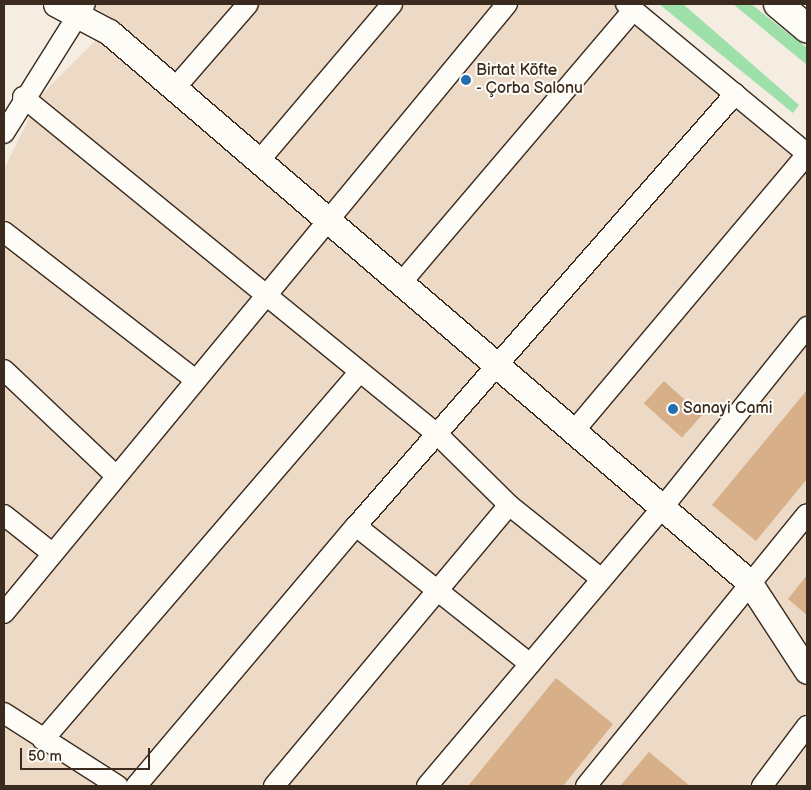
<!DOCTYPE html>
<meta charset="utf-8">
<style>
body{margin:0}
#map{position:relative;width:811px;height:790px;overflow:hidden;background:#f5ede1;font-family:"Balsamiq Sans",sans-serif}
div>[style]{position:absolute}
[style*='--x']{left:calc(var(--x)*1px);top:calc(var(--y)*1px);width:calc(var(--w)*1px);rotate:calc(var(--a)*1deg)}
.built>*{inset:0;background:#ecdac6}
.green>*{inset:0;background:#9ee0aa}
.building>*{inset:0;background:#d7af88;transform-origin:0 0}
.roads{filter:drop-shadow(1px 0 #3b2a1e) drop-shadow(-1px 0 #3b2a1e) drop-shadow(0 1px #3b2a1e) drop-shadow(0 -1px #3b2a1e)}
.minor>*{height:20px;margin:-10px;padding:0 10px;transform-origin:10px;border-radius:10px;background:#fdfcf7}
.tertiary>*{height:25px;margin:-12.5px;padding:0 12.5px;transform-origin:12.5px;border-radius:12.5px;background:#fdfcf7}
.primary>*{height:28px;margin:-14px;padding:0 14px;transform-origin:14px;border-radius:14px;background:#fdfcf7}
.dots>*{width:14px;height:14px;translate:-50% -50%;box-sizing:border-box;border:2px solid #fdfcf7;border-radius:50%}
span{translate:-50% -50%;white-space:nowrap;text-align:center;line-height:1.15;-webkit-text-stroke:4px #fdfcf7;paint-order:stroke}
.poi-label{font-size:16px;color:#3b2a1e}
.left{translate:0 -50%;text-align:left}
.frame{position:absolute;inset:0;border:5px solid #3b2a1e;pointer-events:none}
.scale{position:absolute;left:20px;top:748px;width:130px;height:22px;box-sizing:border-box;border:2px solid #3b2a1e;border-top:0;padding-left:6px;font-size:15px;line-height:18px;white-space:nowrap;color:#3b2a1e;-webkit-text-stroke:4px #fdfcf7;paint-order:stroke}
</style>
<div id="map">
<div class="built">
<div style="clip-path:polygon(89px 4px,626px 4px,807px 154px,807px 786px,4px 786px,4px 169px,40px 96px,115px 21px)"></div>
</div>
<div class="green">
<div style="clip-path:polygon(659px 4px,683px 4px,799px 105px,793px 113px)"></div>
<div style="clip-path:polygon(733px 4px,751px 4px,807px 48px,807px 65px)"></div>
</div>
<div class="building">
<div style="left:664px;top:381px;width:51px;height:30px;rotate:42deg"></div>
<div style="clip-path:polygon(807px 390px,807px 479px,756px 541px,712px 505px)"></div>
<div style="clip-path:polygon(807px 575px,807px 615px,788px 599px)"></div>
<div style="clip-path:polygon(556px 678px,613px 724px,563px 786px,468px 786px)"></div>
<div style="clip-path:polygon(649px 752px,690px 786px,620px 786px)"></div>
</div>
<div class="roads">
<div class="minor">
<div style="--x:626;--y:4;--w:235;--a:39.6"></div>
<div style="--x:175;--y:88;--w:111;--a:-49"></div>
<div style="--x:23;--y:97;--w:534;--a:39.15"></div>
<div style="--x:437;--y:434;--w:101;--a:44.6"></div>
<div style="--x:509;--y:505;--w:117;--a:38.7"></div>
<div style="--x:4;--y:133;--w:152;--a:-57.9"></div>
<div style="--x:259;--y:161;--w:206;--a:-49.7"></div>
<div style="--x:4;--y:232;--w:239;--a:37.7"></div>
<div style="--x:401;--y:283;--w:358;--a:-49.6"></div>
<div style="--x:4;--y:370;--w:154;--a:43.4"></div>
<div style="--x:574;--y:431;--w:362;--a:-49.9"></div>
<div style="--x:4;--y:515;--w:61;--a:38.4"></div>
<div style="--x:356;--y:526;--w:222;--a:38.4"></div>
<div style="--x:4;--y:613;--w:790;--a:-50.45"></div>
<div style="--x:4;--y:713;--w:135;--a:32.6"></div>
<div style="--x:43;--y:740;--w:486;--a:-49.3"></div>
<div style="--x:136;--y:786;--w:341;--a:-49.8"></div>
<div style="--x:356;--y:526;--w:575;--a:-48.74"></div>
<div style="--x:274;--y:786;--w:366;--a:-50.1"></div>
<div style="--x:427;--y:786;--w:365;--a:-49.8"></div>
<div style="--x:663;--y:507;--w:231;--a:-51.3"></div>
<div style="--x:586;--y:786;--w:350;--a:-50.9"></div>
<div style="--x:762;--y:786;--w:75;--a:-53.1"></div>
</div>
<div class="tertiary">
<div style="--x:56;--y:4;--w:60;--a:27.8"></div>
<div style="--x:109;--y:32;--w:844;--a:40.67"></div>
<div style="--x:749;--y:582;--w:106;--a:56.9"></div>
</div>
<div class="primary">
<div style="--x:778;--y:4;--w:38;--a:40"></div>
</div>
</div>
<div class="dots">
<div style="left:466px;top:80px;background:#1f6fb2"></div>
<div style="left:673px;top:409px;background:#1f6fb2"></div>
</div>
<div class="poi-label">
<span class="left" style="left:476px;top:80px">Birtat Köfte<br>- Çorba Salonu</span>
<span class="left" style="left:683px;top:409px">Sanayi Cami</span>
</div>
<div class="frame"></div>
<div class="scale">50 m</div>
</div>
